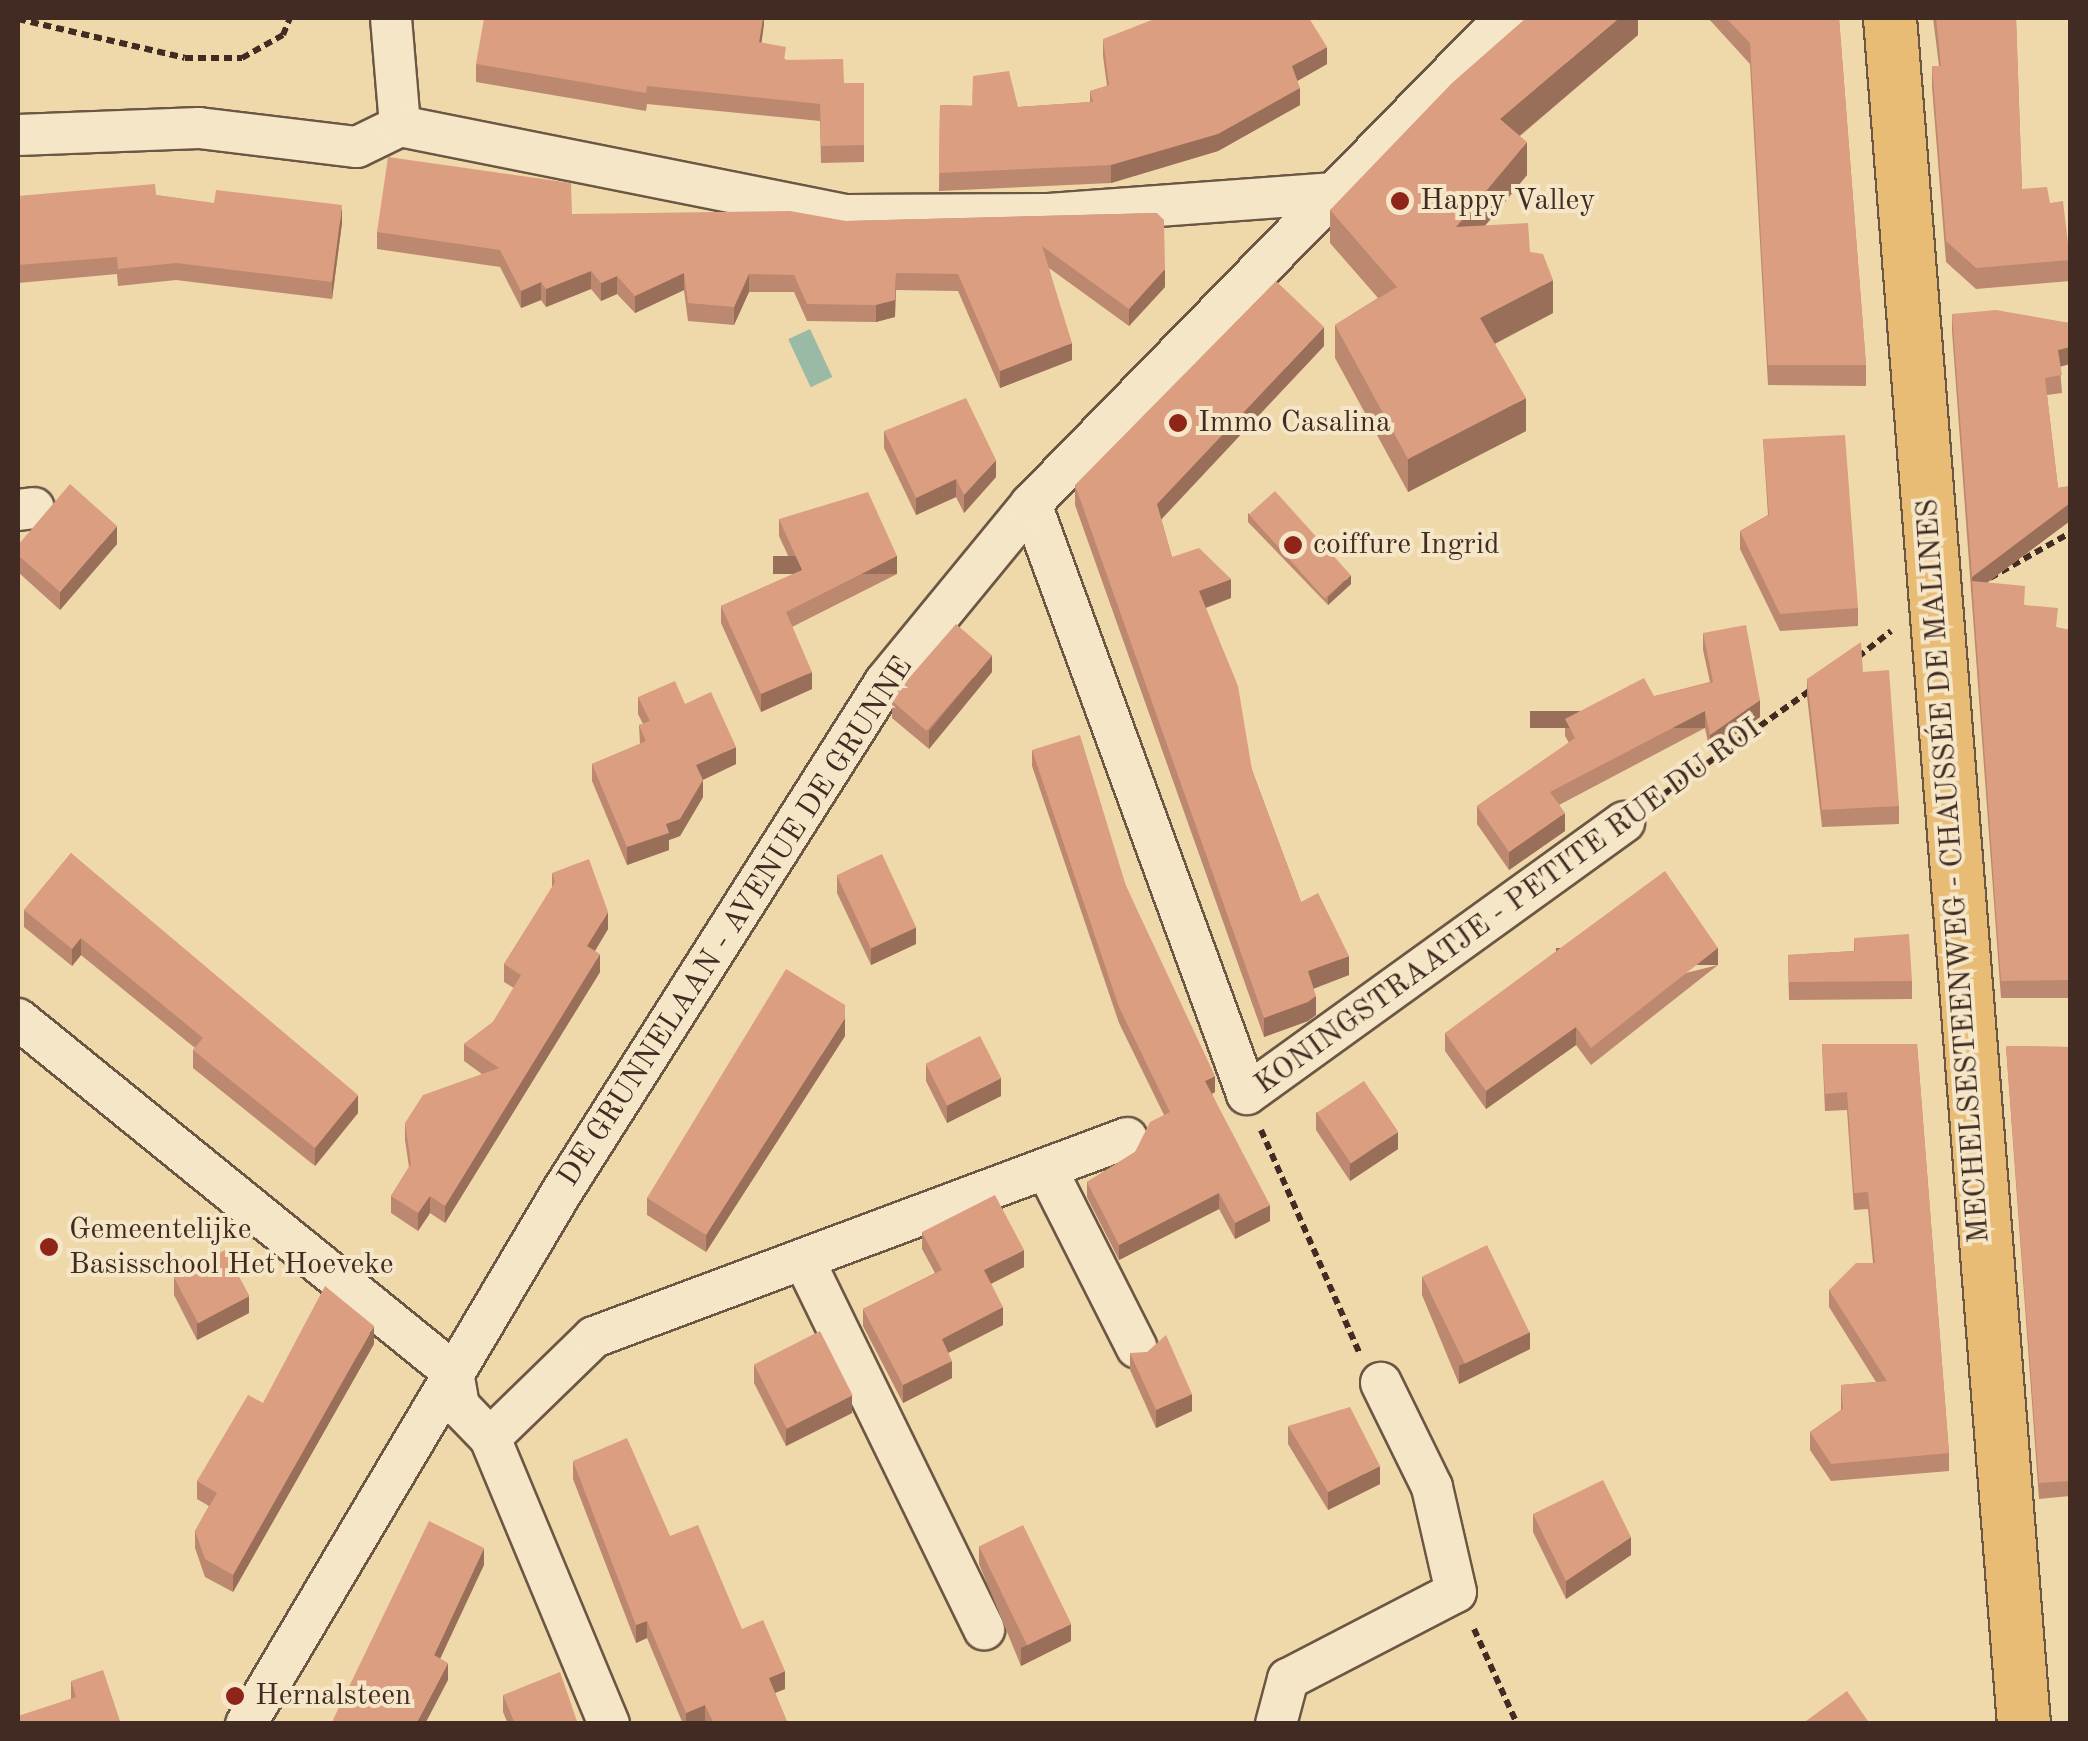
<!DOCTYPE html>
<meta charset="utf-8">
<style>
body{margin:0}
#map{position:relative;width:2088px;height:1741px;overflow:hidden;background:#efd8aa;font-family:"Old Standard TT",serif}
div>[style]{position:absolute}
[style*='--x']{left:calc(var(--x)*1px);top:calc(var(--y)*1px);width:calc(var(--w)*1px);rotate:calc(var(--a)*1deg)}
.water>*{inset:0;background:#9abaa5;transform-origin:0 0}
.path>*{height:6px;margin-top:-3px;transform-origin:0;background:repeating-linear-gradient(90deg,#412b22 0 8px,transparent 0 13px)}
.roads{filter:drop-shadow(2px 0 #6c5644) drop-shadow(-2px 0 #6c5644) drop-shadow(0 2px #6c5644) drop-shadow(0 -2px #6c5644)}
.minor>*{height:40px;margin:-20px;padding:0 20px;transform-origin:20px;border-radius:20px;background:#f5e6c8}
.major>*{height:52px;margin:-26px;padding:0 26px;transform-origin:26px;border-radius:26px;background:#e8bc75}
.wall>*{inset:0;background:#bc886f}
.shaded-wall>*{inset:0;background:#996f5a;transform-origin:0 0}
.building>*{inset:0;background:#db9e81;transform-origin:0 0}
.dots>*{width:28px;height:28px;translate:-50% -50%;box-sizing:border-box;border:5px solid #f5e6c8;border-radius:50%}
span{translate:-50% -50%;white-space:nowrap;text-align:center;line-height:1.15;-webkit-text-stroke:8px #f5e6c8;paint-order:stroke}
.poi-label{font-size:30px;color:#412b22}
.left{translate:0 -50%;text-align:left}
.street-label{font-size:30px;color:#412b22}
.frame{position:absolute;inset:0;border:20px solid #412b22;pointer-events:none}
</style>
<div id="map">
<div class="water">
<div style="left:810px;top:329px;width:53px;height:24px;rotate:65deg"></div>
</div>
<div class="path">
<div style="--x:18;--y:19;--w:171;--a:13.1"></div>
<div style="--x:185;--y:58;--w:57;--a:0"></div>
<div style="--x:242;--y:58;--w:47;--a:-29.3"></div>
<div style="--x:283;--y:35;--w:18;--a:-68"></div>
<div style="--x:1990;--y:578;--w:92;--a:-29.4"></div>
<div style="--x:1858;--y:657;--w:42;--a:-38.2"></div>
<div style="--x:1654;--y:801;--w:192;--a:-35.3"></div>
<div style="--x:1261;--y:1130;--w:243;--a:66.2"></div>
<div style="--x:1474;--y:1629;--w:104;--a:65.6"></div>
</div>
<div class="roads">
<div class="minor">
<div style="--x:391;--y:18;--w:108;--a:85.2"></div>
<div style="--x:18;--y:135;--w:181;--a:-2.2"></div>
<div style="--x:199;--y:128;--w:159;--a:6.9"></div>
<div style="--x:357;--y:147;--w:48;--a:-26"></div>
<div style="--x:400;--y:126;--w:455;--a:11.3"></div>
<div style="--x:846;--y:215;--w:203;--a:-0.3"></div>
<div style="--x:1049;--y:214;--w:276;--a:-4.2"></div>
<div style="--x:1031;--y:504;--w:628;--a:69.89"></div>
<div style="--x:1247;--y:1094;--w:465;--a:-35.8"></div>
<div style="--x:18;--y:510;--w:16;--a:-7"></div>
<div style="--x:18;--y:1019;--w:560;--a:39.06"></div>
<div style="--x:453;--y:1372;--w:35;--a:80"></div>
<div style="--x:459;--y:1406;--w:45;--a:45.9"></div>
<div style="--x:490;--y:1438;--w:310;--a:67.4"></div>
<div style="--x:1047;--y:1170;--w:199;--a:63.2"></div>
<div style="--x:804;--y:1260;--w:411;--a:64"></div>
<div style="--x:490;--y:1438;--w:145;--a:-44.2"></div>
<div style="--x:594;--y:1337;--w:569;--a:-20.47"></div>
<div style="--x:246;--y:1724;--w:617;--a:-59.32"></div>
<div style="--x:561;--y:1193;--w:605;--a:-57.62"></div>
<div style="--x:885;--y:682;--w:230;--a:-50.6"></div>
<div style="--x:1031;--y:504;--w:679;--a:-45.72"></div>
<div style="--x:1276;--y:1724;--w:47;--a:-75.1"></div>
<div style="--x:1288;--y:1679;--w:189;--a:-27.4"></div>
<div style="--x:1456;--y:1592;--w:108;--a:-102.9"></div>
<div style="--x:1432;--y:1487;--w:116;--a:-116.1"></div>
</div>
<div class="major">
<div style="--x:1890;--y:18;--w:1711;--a:85.51"></div>
</div>
</div>
<div class="wall">
<div style="clip-path:polygon(764px 18px,761px 43px,786px 60px,844px 83px,864px 83px,864px 162px,821px 163px,820px 121px,647px 104px,646px 111px,476px 82px,476px 64px,653px 19px)"></div>
<div style="clip-path:polygon(1638px 18px,1638px 35px,1520px 136px,1527px 175px,1485px 226px,1530px 252px,1553px 313px,1495px 344px,1526px 431px,1408px 492px,1335px 358px,1335px 325px,1378px 298px,1330px 243px,1330px 210px)"></div>
<div style="clip-path:polygon(1708px 18px,1839px 18px,1866px 365px,1866px 386px,1768px 385px,1750px 64px)"></div>
<div style="clip-path:polygon(1933px 18px,2016px 18px,2022px 189px,2050px 203px,2070px 257px,2070px 281px,1976px 289px,1946px 262px,1932px 87px,1932px 66px,1939px 66px)"></div>
<div style="clip-path:polygon(1103px 39px,1327px 64px,1297px 81px,1300px 105px,1218px 151px,1111px 183px,939px 191px,940px 105px,1018px 107px,1090px 102px,1090px 91px,1107px 86px,1103px 56px)"></div>
<div style="clip-path:polygon(156px 195px,342px 223px,332px 299px,176px 280px,118px 286px,117px 274px,18px 283px,18px 196px)"></div>
<div style="clip-path:polygon(1157px 213px,1165px 287px,1129px 326px,1049px 268px,1072px 360px,1000px 388px,958px 291px,896px 290px,895px 317px,876px 322px,807px 321px,794px 292px,749px 292px,734px 325px,688px 321px,684px 290px,635px 313px,617px 294px,601px 301px,591px 289px,546px 307px,541px 300px,521px 308px,500px 267px,377px 249px,377px 232px,572px 214px,846px 221px)"></div>
<div style="clip-path:polygon(1952px 314px,2070px 323px,2070px 364px,2060px 367px,2062px 393px,2047px 395px,2058px 488px,2070px 486px,2070px 521px,1987px 583px,2025px 605px,2058px 628px,2070px 630px,2070px 998px,2001px 998px,1952px 331px)"></div>
<div style="clip-path:polygon(1324px 346px,1161px 519px,1172px 557px,1231px 598px,1206px 608px,1252px 770px,1301px 902px,1349px 975px,1313px 988px,1316px 1015px,1308px 1021px,1264px 1037px,1075px 505px,1075px 485px)"></div>
<div style="clip-path:polygon(884px 431px,996px 477px,964px 513px,956px 497px,916px 515px,884px 448px)"></div>
<div style="clip-path:polygon(1763px 439px,1858px 608px,1858px 626px,1780px 631px,1740px 549px,1740px 531px,1768px 515px)"></div>
<div style="clip-path:polygon(1248px 513px,1351px 584px,1328px 605px,1248px 522px)"></div>
<div style="clip-path:polygon(779px 519px,897px 574px,792px 627px,812px 689px,761px 712px,721px 623px,721px 606px,796px 573px,779px 536px)"></div>
<div style="clip-path:polygon(117px 544px,60px 610px,18px 572px,18px 545px)"></div>
<div style="clip-path:polygon(1703px 633px,1760px 717px,1710px 752px,1705px 728px,1559px 805px,1565px 831px,1509px 870px,1477px 824px,1477px 806px,1569px 743px,1565px 736px,1565px 719px,1710px 682px,1703px 650px)"></div>
<div style="clip-path:polygon(992px 672px,929px 749px,892px 718px,892px 701px)"></div>
<div style="clip-path:polygon(1863px 672px,1899px 806px,1899px 824px,1822px 827px,1807px 696px,1807px 679px)"></div>
<div style="clip-path:polygon(638px 697px,685px 704px,736px 764px,703px 780px,703px 797px,680px 836px,669px 840px,669px 850px,627px 865px,592px 781px,592px 764px,640px 744px,639px 725px,643px 724px,638px 714px)"></div>
<div style="clip-path:polygon(1032px 750px,1126px 886px,1215px 1092px,1212px 1094px,1270px 1221px,1235px 1239px,1219px 1209px,1119px 1260px,1087px 1197px,1087px 1182px,1135px 1152px,1164px 1115px,1119px 1023px,1032px 766px)"></div>
<div style="clip-path:polygon(71px 853px,358px 1113px,315px 1166px,193px 1068px,193px 1050px,195px 1048px,81px 955px,72px 966px,24px 927px,24px 910px)"></div>
<div style="clip-path:polygon(552px 873px,608px 929px,595px 951px,600px 972px,445px 1223px,430px 1213px,418px 1231px,391px 1213px,391px 1196px,409px 1167px,405px 1140px,405px 1123px,482px 1074px,464px 1061px,464px 1044px,493px 1022px,514px 988px,504px 982px,504px 964px,552px 888px)"></div>
<div style="clip-path:polygon(837px 875px,916px 944px,871px 965px,837px 893px)"></div>
<div style="clip-path:polygon(1854px 938px,1912px 981px,1912px 999px,1789px 1000px,1788px 955px,1854px 951px)"></div>
<div style="clip-path:polygon(1718px 965px,1591px 1065px,1576px 1045px,1486px 1109px,1445px 1051px,1445px 1033px)"></div>
<div style="clip-path:polygon(845px 1036px,706px 1252px,647px 1215px,647px 1198px)"></div>
<div style="clip-path:polygon(1822px 1044px,1917px 1044px,1949px 1453px,1949px 1471px,1831px 1481px,1810px 1450px,1810px 1432px,1841px 1410px,1841px 1385px,1876px 1382px,1829px 1307px,1829px 1290px,1873px 1263px,1868px 1209px,1854px 1210px,1847px 1110px,1825px 1111px)"></div>
<div style="clip-path:polygon(2006px 1046px,2070px 1047px,2070px 1496px,2039px 1499px)"></div>
<div style="clip-path:polygon(926px 1064px,1001px 1096px,947px 1123px,926px 1081px)"></div>
<div style="clip-path:polygon(1316px 1112px,1398px 1149px,1350px 1181px,1316px 1130px)"></div>
<div style="clip-path:polygon(922px 1232px,1024px 1267px,991px 1284px,1003px 1325px,948px 1353px,952px 1378px,903px 1403px,863px 1326px,863px 1309px,935px 1273px,922px 1249px)"></div>
<div style="clip-path:polygon(174px 1277px,249px 1313px,197px 1340px,174px 1295px)"></div>
<div style="clip-path:polygon(1422px 1277px,1530px 1349px,1459px 1384px,1422px 1295px)"></div>
<div style="clip-path:polygon(374px 1344px,233px 1592px,205px 1577px,195px 1548px,195px 1531px,209px 1506px,197px 1499px,197px 1481px,263px 1403px)"></div>
<div style="clip-path:polygon(1130px 1353px,1192px 1411px,1156px 1428px,1130px 1370px)"></div>
<div style="clip-path:polygon(754px 1365px,852px 1413px,786px 1446px,754px 1383px)"></div>
<div style="clip-path:polygon(1288px 1426px,1380px 1484px,1328px 1510px,1288px 1444px)"></div>
<div style="clip-path:polygon(573px 1461px,670px 1536px,785px 1689px,775px 1693px,788px 1724px,683px 1724px,647px 1638px,636px 1643px,573px 1479px)"></div>
<div style="clip-path:polygon(1533px 1514px,1631px 1555px,1566px 1599px,1533px 1532px)"></div>
<div style="clip-path:polygon(979px 1546px,1071px 1641px,1021px 1666px,979px 1564px)"></div>
<div style="clip-path:polygon(71px 1681px,121px 1724px,71px 1699px)"></div>
<div style="clip-path:polygon(503px 1695px,578px 1724px,508px 1724px,503px 1712px)"></div>
</div>
<div class="shaded-wall">
<div style="clip-path:polygon(763px 18px,764px 18px,764px 25px,759px 60px,759px 42px)"></div>
<div style="clip-path:polygon(1619px 18px,1638px 18px,1638px 35px,1500px 152px,1500px 119px)"></div>
<div style="clip-path:polygon(1327px 47px,1327px 64px,1292px 84px,1292px 66px)"></div>
<div style="clip-path:polygon(1300px 88px,1300px 105px,1218px 151px,1111px 183px,1111px 165px)"></div>
<div style="clip-path:polygon(1527px 142px,1527px 175px,1456px 260px,1456px 227px)"></div>
<div style="clip-path:polygon(342px 205px,342px 223px,332px 299px,332px 282px)"></div>
<div style="clip-path:polygon(1165px 269px,1165px 287px,1129px 326px,1129px 309px)"></div>
<div style="clip-path:polygon(591px 271px,591px 289px,546px 307px,546px 289px)"></div>
<div style="clip-path:polygon(684px 273px,684px 290px,635px 313px,635px 296px)"></div>
<div style="clip-path:polygon(896px 273px,895px 317px,876px 322px,876px 305px)"></div>
<div style="clip-path:polygon(749px 274px,749px 292px,734px 325px,734px 307px)"></div>
<div style="clip-path:polygon(617px 276px,617px 294px,601px 301px,601px 283px)"></div>
<div style="clip-path:polygon(1553px 280px,1553px 313px,1480px 351px,1480px 318px)"></div>
<div style="clip-path:polygon(541px 282px,541px 300px,521px 308px,521px 291px)"></div>
<div style="clip-path:polygon(1324px 327px,1324px 346px,1157px 524px,1157px 504px)"></div>
<div style="clip-path:polygon(1072px 343px,1072px 360px,1000px 388px,1000px 371px)"></div>
<div style="clip-path:polygon(2070px 347px,2070px 364px,2058px 367px,2058px 350px)"></div>
<div style="clip-path:polygon(1526px 398px,1526px 431px,1408px 492px,1408px 459px)"></div>
<div style="clip-path:polygon(996px 460px,996px 477px,964px 513px,964px 495px)"></div>
<div style="clip-path:polygon(956px 479px,956px 497px,916px 515px,916px 498px)"></div>
<div style="clip-path:polygon(2070px 503px,2070px 521px,1973px 593px,1972px 581px,1972px 594px,1972px 577px)"></div>
<div style="clip-path:polygon(117px 526px,117px 544px,60px 610px,60px 592px)"></div>
<div style="left:897px;top:556px;width:18px;height:124px;rotate:90deg"></div>
<div style="clip-path:polygon(1351px 575px,1351px 584px,1328px 605px,1328px 597px)"></div>
<div style="clip-path:polygon(1231px 579px,1231px 598px,1199px 610px,1199px 591px)"></div>
<div style="clip-path:polygon(992px 655px,992px 672px,929px 749px,929px 731px)"></div>
<div style="clip-path:polygon(812px 672px,812px 689px,761px 712px,761px 694px)"></div>
<div style="clip-path:polygon(1760px 700px,1760px 717px,1710px 752px,1710px 735px)"></div>
<div style="left:1705px;top:711px;width:17px;height:175px;rotate:90deg"></div>
<div style="clip-path:polygon(736px 747px,736px 764px,696px 783px,696px 765px)"></div>
<div style="clip-path:polygon(703px 780px,703px 797px,680px 836px,669px 840px,669px 850px,627px 865px,627px 847px,666px 824px)"></div>
<div style="clip-path:polygon(1565px 813px,1565px 831px,1509px 870px,1509px 852px)"></div>
<div style="clip-path:polygon(608px 912px,608px 929px,587px 964px,587px 946px)"></div>
<div style="clip-path:polygon(916px 927px,916px 944px,871px 965px,871px 948px)"></div>
<div style="clip-path:polygon(81px 938px,81px 955px,72px 966px,72px 949px)"></div>
<div style="left:1718px;top:948px;width:17px;height:162px;rotate:90deg"></div>
<div style="clip-path:polygon(600px 954px,600px 972px,445px 1223px,445px 1206px)"></div>
<div style="clip-path:polygon(1349px 956px,1349px 975px,1308px 991px,1308px 971px)"></div>
<div style="clip-path:polygon(1316px 996px,1316px 1015px,1308px 1021px,1264px 1037px,1264px 1018px)"></div>
<div style="clip-path:polygon(845px 1018px,845px 1036px,706px 1252px,706px 1235px)"></div>
<div style="clip-path:polygon(1576px 1027px,1576px 1045px,1486px 1109px,1486px 1091px)"></div>
<div style="clip-path:polygon(1215px 1076px,1215px 1092px,1205px 1097px,1205px 1081px)"></div>
<div style="clip-path:polygon(1001px 1078px,1001px 1096px,947px 1123px,947px 1106px)"></div>
<div style="clip-path:polygon(358px 1095px,358px 1113px,315px 1166px,315px 1148px)"></div>
<div style="clip-path:polygon(1398px 1132px,1398px 1149px,1350px 1181px,1350px 1163px)"></div>
<div style="clip-path:polygon(1219px 1193px,1219px 1209px,1119px 1260px,1119px 1245px)"></div>
<div style="clip-path:polygon(430px 1196px,430px 1213px,418px 1231px,418px 1213px)"></div>
<div style="clip-path:polygon(1270px 1205px,1270px 1221px,1235px 1239px,1235px 1223px)"></div>
<div style="clip-path:polygon(1024px 1250px,1024px 1267px,984px 1287px,984px 1270px)"></div>
<div style="clip-path:polygon(249px 1296px,249px 1313px,197px 1340px,197px 1323px)"></div>
<div style="clip-path:polygon(1003px 1307px,1003px 1325px,942px 1356px,942px 1339px)"></div>
<div style="clip-path:polygon(374px 1326px,374px 1344px,233px 1592px,233px 1575px)"></div>
<div style="clip-path:polygon(1530px 1332px,1530px 1349px,1459px 1384px,1459px 1366px)"></div>
<div style="clip-path:polygon(952px 1361px,952px 1378px,903px 1403px,903px 1385px)"></div>
<div style="clip-path:polygon(1192px 1394px,1192px 1411px,1156px 1428px,1156px 1410px)"></div>
<div style="clip-path:polygon(852px 1395px,852px 1413px,786px 1446px,786px 1429px)"></div>
<div style="clip-path:polygon(1380px 1466px,1380px 1484px,1328px 1510px,1328px 1492px)"></div>
<div style="clip-path:polygon(1631px 1537px,1631px 1555px,1566px 1599px,1566px 1581px)"></div>
<div style="clip-path:polygon(484px 1548px,484px 1565px,434px 1672px,434px 1655px)"></div>
<div style="clip-path:polygon(647px 1621px,647px 1638px,636px 1643px,636px 1625px)"></div>
<div style="clip-path:polygon(1071px 1624px,1071px 1641px,1021px 1666px,1021px 1648px)"></div>
<div style="clip-path:polygon(448px 1663px,448px 1680px,425px 1724px,416px 1724px)"></div>
<div style="clip-path:polygon(785px 1671px,785px 1689px,769px 1695px,769px 1678px)"></div>
<div style="clip-path:polygon(705px 1705px,705px 1722px,686px 1724px,686px 1713px)"></div>
</div>
<div class="building">
<div style="clip-path:polygon(484px 18px,646px 18px,653px 19px,654px 18px,763px 18px,759px 42px,786px 47px,784px 60px,843px 59px,844px 83px,864px 83px,864px 145px,821px 146px,820px 104px,647px 86px,646px 93px,476px 64px)"></div>
<div style="clip-path:polygon(1157px 18px,1309px 18px,1327px 47px,1292px 66px,1300px 88px,1218px 134px,1111px 165px,939px 173px,940px 105px,972px 106px,973px 76px,1009px 71px,1018px 107px,1093px 102px,1090px 91px,1109px 85px,1103px 39px)"></div>
<div style="clip-path:polygon(1526px 18px,1619px 18px,1500px 119px,1527px 142px,1456px 227px,1528px 223px,1530px 252px,1543px 254px,1553px 280px,1480px 318px,1526px 398px,1408px 459px,1335px 325px,1397px 287px,1330px 210px,1452px 83px)"></div>
<div style="clip-path:polygon(1726px 18px,1839px 18px,1866px 365px,1768px 365px,1750px 43px)"></div>
<div style="clip-path:polygon(1936px 18px,2016px 18px,2022px 189px,2047px 187px,2050px 203px,2063px 201px,2070px 260px,1976px 268px,1946px 241px,1932px 66px,1941px 66px)"></div>
<div style="clip-path:polygon(388px 157px,571px 183px,572px 214px,790px 211px,846px 221px,1157px 213px,1164px 220px,1165px 269px,1129px 309px,1042px 246px,1072px 343px,1000px 371px,958px 274px,896px 273px,895px 300px,876px 305px,807px 304px,794px 275px,749px 274px,734px 307px,688px 303px,684px 273px,635px 296px,617px 276px,601px 283px,591px 271px,546px 289px,541px 282px,521px 291px,500px 250px,377px 232px)"></div>
<div style="clip-path:polygon(155px 184px,156px 195px,214px 203px,216px 190px,342px 205px,332px 282px,176px 263px,118px 269px,117px 257px,18px 265px,18px 196px)"></div>
<div style="clip-path:polygon(1276px 281px,1324px 327px,1157px 504px,1172px 557px,1199px 548px,1231px 579px,1199px 591px,1238px 686px,1252px 770px,1301px 902px,1318px 893px,1349px 956px,1308px 971px,1316px 996px,1308px 1002px,1264px 1018px,1075px 485px)"></div>
<div style="clip-path:polygon(1996px 310px,2070px 323px,2070px 347px,2058px 350px,2062px 375px,2045px 378px,2058px 488px,2070px 486px,2070px 503px,1972px 577px,1952px 314px)"></div>
<div style="clip-path:polygon(966px 398px,996px 460px,964px 495px,956px 479px,916px 498px,884px 431px)"></div>
<div style="clip-path:polygon(1845px 435px,1858px 608px,1780px 614px,1740px 531px,1769px 515px,1763px 439px)"></div>
<div style="clip-path:polygon(70px 484px,117px 526px,60px 592px,18px 555px,18px 545px)"></div>
<div style="left:1275px;top:491px;width:113px;height:35px;rotate:48deg"></div>
<div style="clip-path:polygon(868px 492px,897px 556px,786px 612px,812px 672px,761px 694px,721px 606px,802px 570px,779px 519px)"></div>
<div style="clip-path:polygon(1972px 581px,2025px 586px,2024px 605px,2058px 608px,2056px 627px,2070px 630px,2070px 980px,2001px 981px)"></div>
<div style="left:956px;top:624px;width:48px;height:100px;rotate:41deg"></div>
<div style="clip-path:polygon(1746px 625px,1760px 700px,1710px 735px,1705px 711px,1550px 792px,1565px 813px,1509px 852px,1477px 806px,1575px 738px,1565px 719px,1644px 678px,1654px 696px,1713px 682px,1703px 633px)"></div>
<div style="clip-path:polygon(1861px 642px,1863px 672px,1889px 670px,1899px 806px,1822px 810px,1807px 679px)"></div>
<div style="clip-path:polygon(675px 681px,685px 704px,711px 692px,736px 747px,696px 765px,703px 780px,680px 819px,666px 824px,669px 833px,627px 847px,592px 764px,646px 741px,639px 725px,650px 721px,638px 697px)"></div>
<div style="clip-path:polygon(1080px 735px,1126px 886px,1215px 1076px,1205px 1081px,1270px 1205px,1235px 1223px,1219px 1193px,1119px 1245px,1087px 1182px,1135px 1152px,1150px 1122px,1170px 1112px,1119px 1007px,1032px 750px)"></div>
<div style="clip-path:polygon(71px 853px,358px 1095px,315px 1148px,193px 1050px,203px 1038px,81px 938px,72px 949px,24px 910px)"></div>
<div style="left:882px;top:854px;width:81px;height:50px;rotate:65deg"></div>
<div style="clip-path:polygon(589px 859px,608px 912px,587px 946px,600px 954px,445px 1206px,430px 1196px,418px 1213px,391px 1196px,411px 1164px,405px 1123px,423px 1095px,499px 1068px,464px 1044px,493px 1022px,521px 975px,504px 964px,555px 882px,552px 873px)"></div>
<div style="clip-path:polygon(1665px 871px,1718px 948px,1591px 1048px,1576px 1027px,1486px 1091px,1445px 1033px)"></div>
<div style="clip-path:polygon(1909px 934px,1912px 981px,1789px 982px,1788px 955px,1855px 951px,1854px 938px)"></div>
<div style="clip-path:polygon(786px 969px,845px 1005px,845px 1018px,706px 1235px,647px 1198px)"></div>
<div style="left:980px;top:1036px;width:47px;height:61px;rotate:63deg"></div>
<div style="clip-path:polygon(1822px 1044px,1917px 1044px,1949px 1453px,1831px 1464px,1810px 1432px,1843px 1409px,1841px 1385px,1887px 1381px,1829px 1290px,1856px 1263px,1875px 1263px,1868px 1192px,1854px 1193px,1847px 1092px,1825px 1094px)"></div>
<div style="clip-path:polygon(2006px 1046px,2070px 1047px,2070px 1481px,2039px 1483px)"></div>
<div style="left:1364px;top:1081px;width:61px;height:57px;rotate:56deg"></div>
<div style="clip-path:polygon(995px 1195px,1024px 1250px,984px 1270px,1003px 1307px,942px 1339px,952px 1361px,903px 1385px,863px 1309px,942px 1270px,922px 1232px)"></div>
<div style="left:1487px;top:1245px;width:97px;height:72px;rotate:64deg"></div>
<div style="left:225px;top:1250px;width:52px;height:58px;rotate:62deg"></div>
<div style="clip-path:polygon(325px 1286px,374px 1326px,233px 1575px,205px 1559px,195px 1531px,217px 1493px,197px 1481px,248px 1395px,263px 1403px)"></div>
<div style="left:820px;top:1331px;width:72px;height:74px;rotate:63deg"></div>
<div style="clip-path:polygon(1166px 1335px,1192px 1394px,1156px 1410px,1130px 1353px,1147px 1352px)"></div>
<div style="clip-path:polygon(1350px 1407px,1380px 1466px,1328px 1492px,1288px 1426px)"></div>
<div style="clip-path:polygon(627px 1438px,670px 1536px,698px 1525px,742px 1629px,763px 1620px,785px 1671px,769px 1678px,788px 1724px,714px 1724px,705px 1705px,686px 1713px,647px 1621px,636px 1625px,573px 1461px)"></div>
<div style="clip-path:polygon(1603px 1480px,1631px 1537px,1566px 1581px,1533px 1514px)"></div>
<div style="clip-path:polygon(429px 1521px,484px 1548px,434px 1655px,448px 1663px,416px 1724px,331px 1724px)"></div>
<div style="left:1023px;top:1525px;width:110px;height:49px;rotate:64deg"></div>
<div style="clip-path:polygon(103px 1670px,121px 1724px,18px 1724px,18px 1716px,76px 1697px,71px 1681px)"></div>
<div style="clip-path:polygon(560px 1672px,578px 1724px,515px 1724px,503px 1695px)"></div>
<div style="clip-path:polygon(1847px 1691px,1870px 1724px,1802px 1724px)"></div>
</div>
<div class="dots">
<div style="left:1400px;top:201px;background:#8f2418"></div>
<div style="left:1178px;top:423px;background:#8f2418"></div>
<div style="left:1293px;top:545px;background:#8f2418"></div>
<div style="left:49px;top:1247px;background:#8f2418"></div>
<div style="left:235px;top:1696px;background:#8f2418"></div>
</div>
<div class="poi-label">
<span class="left" style="left:1420px;top:201px">Happy Valley</span>
<span class="left" style="left:1198px;top:423px">Immo Casalina</span>
<span class="left" style="left:1313px;top:545px">coiffure Ingrid</span>
<span class="left" style="left:69px;top:1247px">Gemeentelijke<br>Basisschool Het Hoeveke</span>
<span class="left" style="left:255px;top:1696px">Hernalsteen</span>
</div>
<div class="street-label">
<span style="left:1954px;top:871px;rotate:-94deg">MECHELSESTEENWEG - CHAUSSÉE DE MALINES</span>
<span style="left:1508px;top:907px;rotate:-36deg">KONINGSTRAATJE - PETITE RUE DU ROI</span>
<span style="left:736px;top:922px;rotate:-57deg">DE GRUNNELAAN - AVENUE DE GRUNNE</span>
</div>
<div class="frame"></div>
</div>
